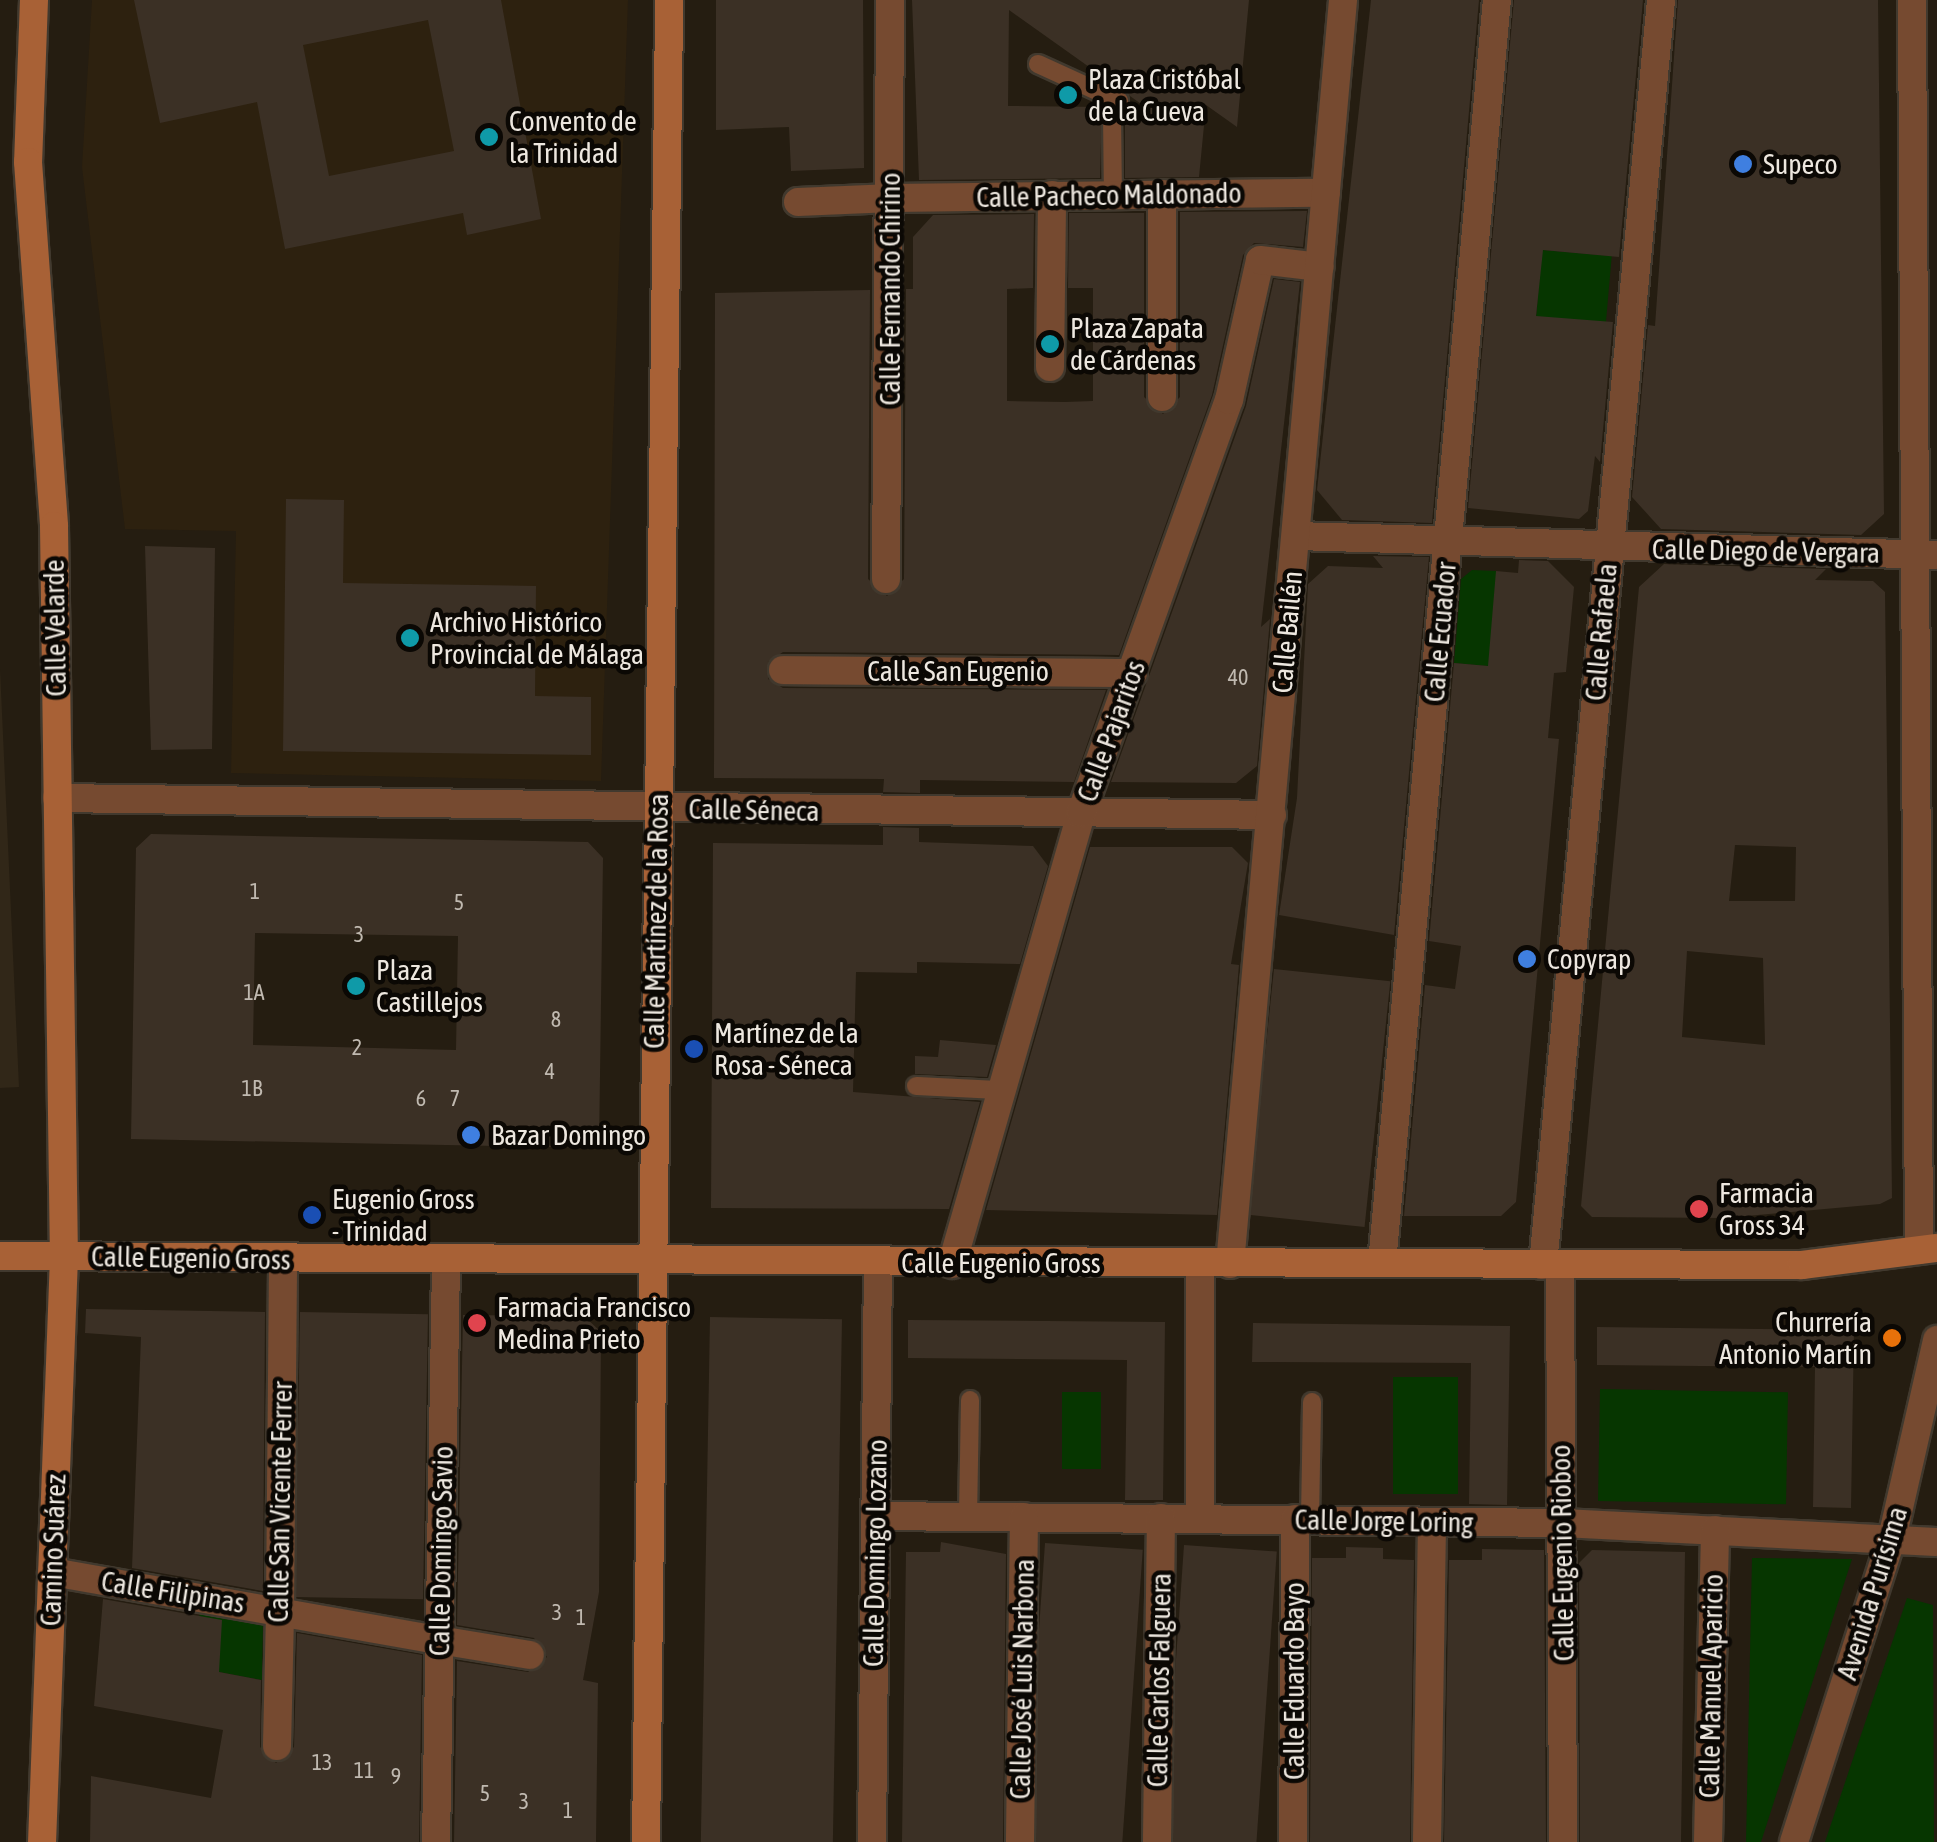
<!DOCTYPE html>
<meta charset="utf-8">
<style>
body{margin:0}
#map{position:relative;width:1937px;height:1842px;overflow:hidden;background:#251d11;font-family:"Asap Condensed",sans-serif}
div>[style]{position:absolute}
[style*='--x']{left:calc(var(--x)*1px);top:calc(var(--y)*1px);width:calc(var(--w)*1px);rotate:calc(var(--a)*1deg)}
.built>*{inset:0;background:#2d210f}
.medical>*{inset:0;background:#312718}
.green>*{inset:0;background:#063600;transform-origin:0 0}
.building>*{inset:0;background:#3b3025;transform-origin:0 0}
.roads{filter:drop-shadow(2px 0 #41392e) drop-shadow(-2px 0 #41392e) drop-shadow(0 2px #41392e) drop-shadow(0 -2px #41392e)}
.service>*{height:18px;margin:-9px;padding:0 9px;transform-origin:9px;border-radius:9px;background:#764a30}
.pedestrian>*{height:28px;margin:-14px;padding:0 14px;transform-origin:14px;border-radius:14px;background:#764a30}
.minor>*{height:28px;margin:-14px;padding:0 14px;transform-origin:14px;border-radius:14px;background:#764a30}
.secondary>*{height:28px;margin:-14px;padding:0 14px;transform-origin:14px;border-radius:14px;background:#a86136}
.dots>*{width:28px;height:28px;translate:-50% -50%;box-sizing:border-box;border:5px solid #0b0804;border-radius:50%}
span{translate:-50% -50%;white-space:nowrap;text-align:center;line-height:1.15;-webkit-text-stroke:9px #0b0804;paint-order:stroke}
.number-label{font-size:22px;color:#c0b9b0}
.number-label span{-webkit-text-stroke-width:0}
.poi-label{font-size:28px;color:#ede7df}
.left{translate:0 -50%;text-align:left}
.right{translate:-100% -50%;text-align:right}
.street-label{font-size:28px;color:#ede7df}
</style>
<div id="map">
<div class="built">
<div style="clip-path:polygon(92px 0,628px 0,601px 781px,231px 773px,236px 531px,125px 529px,82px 167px)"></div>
</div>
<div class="medical">
<div style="clip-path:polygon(0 669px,19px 1087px,0 1088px)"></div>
</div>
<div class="green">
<div style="left:1542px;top:250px;width:70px;height:67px;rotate:5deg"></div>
<div style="clip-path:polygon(1472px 570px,1496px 571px,1499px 667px,1454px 663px,1461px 579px)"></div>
<div style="left:1393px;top:1377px;width:65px;height:117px"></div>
<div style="left:1600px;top:1389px;width:188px;height:112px;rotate:1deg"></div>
<div style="left:1062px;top:1392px;width:39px;height:77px"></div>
<div style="clip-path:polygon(1752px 1558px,1852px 1559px,1761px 1842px,1746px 1842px)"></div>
<div style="clip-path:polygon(1907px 1598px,1933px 1605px,1934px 1842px,1825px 1842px)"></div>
<div style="clip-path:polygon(198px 1611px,263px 1621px,262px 1680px,219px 1672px)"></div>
</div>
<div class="building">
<div style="clip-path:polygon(evenodd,134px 0,501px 0,541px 219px,467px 235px,463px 213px,285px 249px,257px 102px,160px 123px,134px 0,428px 20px,454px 151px,329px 176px,303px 45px,428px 20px)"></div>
<div style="clip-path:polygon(716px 0,863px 0,864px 168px,791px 171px,789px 127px,716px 130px)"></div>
<div style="clip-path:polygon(912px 0,1249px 0,1237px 127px,1206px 105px,1199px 177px,1125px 178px,1125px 119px,1130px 106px,1144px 106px,1009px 10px,1008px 106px,1102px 107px,1100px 178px,919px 180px)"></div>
<div style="clip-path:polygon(1371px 0,1479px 0,1432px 523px,1342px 520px,1317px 490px)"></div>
<div style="clip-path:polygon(1514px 0,1643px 0,1619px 257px,1543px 250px,1536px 316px,1613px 322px,1600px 462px,1595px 456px,1588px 511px,1579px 519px,1468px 508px)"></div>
<div style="clip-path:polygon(1678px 0,1878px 0,1884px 514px,1861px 535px,1661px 529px,1632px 497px,1648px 325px,1655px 326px)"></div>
<div style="clip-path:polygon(1307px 211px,1303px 247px,1254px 243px,1243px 255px,1212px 395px,1119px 655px,783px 652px,768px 662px,768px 679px,783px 688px,1106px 690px,1074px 782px,920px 780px,920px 793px,883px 792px,884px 779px,714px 778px,715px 293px,870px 290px,868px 579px,887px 596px,904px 579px,906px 289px,913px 289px,913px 237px,933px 215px,1034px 214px,1033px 288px,1007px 289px,1007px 401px,1065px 402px,1093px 401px,1093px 288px,1068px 288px,1069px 213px,1144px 213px,1144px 397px,1163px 414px,1180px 397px,1180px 212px)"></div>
<div style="clip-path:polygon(1274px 279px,1300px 282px,1261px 627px,1270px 619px,1257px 766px,1236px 783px,1111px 782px,1246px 406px)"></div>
<div style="clip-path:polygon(286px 499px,344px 500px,343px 583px,536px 586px,535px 696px,591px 697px,591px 755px,283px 751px)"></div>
<div style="clip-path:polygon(145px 546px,215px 548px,212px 749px,151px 750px)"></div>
<div style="clip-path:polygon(1373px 556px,1429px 557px,1394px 935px,1279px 915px,1297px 798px,1308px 584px,1328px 566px,1383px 568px)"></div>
<div style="clip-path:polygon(1519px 560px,1548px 561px,1574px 587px,1566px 672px,1554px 673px,1548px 738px,1559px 739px,1516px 1202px,1501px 1216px,1404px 1216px,1425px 985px,1455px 989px,1461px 946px,1429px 941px,1454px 663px,1488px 666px,1496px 571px,1518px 573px)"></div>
<div style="clip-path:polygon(evenodd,1664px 564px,1826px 569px,1815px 580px,1873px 581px,1885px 592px,1892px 1198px,1880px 1204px,1724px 1218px,1592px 1217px,1581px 1206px,1639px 587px,1664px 564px,1735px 845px,1796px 847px,1795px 901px,1729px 901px,1735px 845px,1664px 564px,1687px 951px,1763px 958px,1765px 1045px,1682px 1037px,1687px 951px)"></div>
<div style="clip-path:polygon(883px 827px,919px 828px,919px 842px,1033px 846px,1048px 866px,1020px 964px,917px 962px,917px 973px,856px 972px,853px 1092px,980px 1102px,949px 1209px,711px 1208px,713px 843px,883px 845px)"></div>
<div style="clip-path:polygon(evenodd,151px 834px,588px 842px,603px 858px,599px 1148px,131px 1139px,136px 848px,151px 834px,255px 933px,458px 936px,456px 1050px,253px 1045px,255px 933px)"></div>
<div style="clip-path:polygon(1090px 847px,1232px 847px,1248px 863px,1231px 964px,1239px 965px,1217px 1215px,986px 1210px)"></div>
<div style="left:1274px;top:969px;width:117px;height:247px;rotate:6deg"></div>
<div style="clip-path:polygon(940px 1040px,996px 1045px,987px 1077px,915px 1074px,915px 1056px,938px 1057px)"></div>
<div style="clip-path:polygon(86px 1309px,265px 1312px,263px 1591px,132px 1568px,141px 1337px,85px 1333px)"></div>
<div style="left:300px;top:1312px;width:128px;height:285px;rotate:1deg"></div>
<div style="clip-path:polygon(463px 1315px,584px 1316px,601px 1332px,599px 1592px,583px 1680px,598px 1683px,596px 1842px,454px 1842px,457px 1661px,528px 1672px,547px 1657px,534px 1638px,457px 1625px)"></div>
<div style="left:710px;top:1317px;width:132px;height:525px;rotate:1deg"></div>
<div style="clip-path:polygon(908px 1320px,1165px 1322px,1163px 1500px,1125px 1500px,1127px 1360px,908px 1358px)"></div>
<div style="clip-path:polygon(1253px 1323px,1510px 1326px,1507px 1505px,1469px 1504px,1471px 1363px,1252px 1362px)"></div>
<div style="clip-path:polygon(1597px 1327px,1854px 1330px,1851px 1508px,1813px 1507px,1815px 1367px,1597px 1365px)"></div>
<div style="clip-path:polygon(941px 1542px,1006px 1554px,1003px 1842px,902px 1842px,906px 1552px,940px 1552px)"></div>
<div style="left:1045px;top:1543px;width:98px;height:299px;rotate:4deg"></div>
<div style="left:1184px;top:1545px;width:93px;height:297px;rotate:4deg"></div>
<div style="clip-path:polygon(1346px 1547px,1383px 1548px,1383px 1559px,1414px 1560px,1410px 1842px,1310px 1842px,1312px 1558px,1346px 1558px)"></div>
<div style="clip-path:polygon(1482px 1549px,1544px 1550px,1546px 1842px,1444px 1842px,1449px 1560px,1482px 1560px)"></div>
<div style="clip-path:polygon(1592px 1550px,1685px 1552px,1681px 1842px,1580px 1842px,1579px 1563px)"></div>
<div style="clip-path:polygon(103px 1599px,222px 1620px,219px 1672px,261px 1680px,260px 1747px,276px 1763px,294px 1747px,297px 1633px,422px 1655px,419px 1842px,90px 1842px,91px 1776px,211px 1798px,223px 1730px,94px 1706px)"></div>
</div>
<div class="roads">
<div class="service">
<div style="--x:1038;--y:64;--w:89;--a:24.6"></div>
<div style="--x:1119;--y:101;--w:17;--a:115"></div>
<div style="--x:1112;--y:116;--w:79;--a:89.3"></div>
<div style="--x:916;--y:1086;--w:83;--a:2.8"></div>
<div style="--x:968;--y:1517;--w:117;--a:-89"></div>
<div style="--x:1310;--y:1519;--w:117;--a:-89"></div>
</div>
<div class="pedestrian">
<div style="--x:1162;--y:194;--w:203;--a:90"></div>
<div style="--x:798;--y:202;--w:94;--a:-2.4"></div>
<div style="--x:783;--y:670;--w:350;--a:0.5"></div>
<div style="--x:439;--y:1640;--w:92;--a:9.4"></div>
<div style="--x:277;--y:1746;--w:137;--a:-88.7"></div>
</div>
<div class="minor">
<div style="--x:1912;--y:0;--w:1250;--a:89.68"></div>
<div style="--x:892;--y:198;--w:434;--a:-0.7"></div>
<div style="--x:1050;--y:367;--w:172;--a:-89.3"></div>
<div style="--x:1296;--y:536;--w:641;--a:1.7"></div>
<div style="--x:886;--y:579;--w:579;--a:-89.6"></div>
<div style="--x:57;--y:798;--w:1215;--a:0.8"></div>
<div style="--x:1382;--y:1263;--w:1268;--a:-84.8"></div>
<div style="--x:952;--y:1264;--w:469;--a:-74"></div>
<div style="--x:1081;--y:813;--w:439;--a:-70.3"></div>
<div style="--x:1229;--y:400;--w:143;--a:-77.5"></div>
<div style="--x:1260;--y:260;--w:60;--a:6.7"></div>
<div style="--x:1230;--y:1264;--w:1269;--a:-84.89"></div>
<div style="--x:1560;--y:1264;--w:578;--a:89.7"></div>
<div style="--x:1543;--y:1265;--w:1270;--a:-84.67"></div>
<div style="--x:875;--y:1516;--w:687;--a:0.58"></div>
<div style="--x:1562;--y:1523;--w:375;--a:2.9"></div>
<div style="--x:1200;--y:1518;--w:254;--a:-90"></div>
<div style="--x:52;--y:1572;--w:393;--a:10"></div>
<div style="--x:280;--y:1609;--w:350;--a:-89.5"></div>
<div style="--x:436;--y:1842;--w:581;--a:-89.01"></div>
<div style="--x:872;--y:1842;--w:579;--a:-89.41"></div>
<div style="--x:1020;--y:1842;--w:325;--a:-89.3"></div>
<div style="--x:1157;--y:1842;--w:324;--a:-89.3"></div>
<div style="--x:1293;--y:1842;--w:323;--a:-89.6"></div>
<div style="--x:1427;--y:1842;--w:319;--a:-89.1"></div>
<div style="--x:1708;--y:1842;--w:312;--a:-88.7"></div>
<div style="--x:1794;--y:1842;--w:324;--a:-72.2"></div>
<div style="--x:1893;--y:1534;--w:199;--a:-77.2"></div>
</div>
<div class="secondary">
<div style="--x:34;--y:0;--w:162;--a:92.1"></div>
<div style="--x:28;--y:162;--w:365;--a:85.9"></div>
<div style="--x:54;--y:526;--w:731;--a:89.22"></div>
<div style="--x:64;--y:1257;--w:585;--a:92.15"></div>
<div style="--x:0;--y:1256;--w:1802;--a:0.29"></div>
<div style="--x:1802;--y:1265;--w:136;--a:-7.2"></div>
<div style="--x:646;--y:1842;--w:1842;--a:-89.28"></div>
</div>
</div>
<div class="dots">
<div style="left:1068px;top:95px;background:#0f9aa8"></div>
<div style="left:489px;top:137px;background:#0f9aa8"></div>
<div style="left:1743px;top:164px;background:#3f7fe0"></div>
<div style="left:1050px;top:344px;background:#0f9aa8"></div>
<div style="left:410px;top:638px;background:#0f9aa8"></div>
<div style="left:1527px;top:959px;background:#3f7fe0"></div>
<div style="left:356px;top:986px;background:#0f9aa8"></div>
<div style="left:694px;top:1049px;background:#1a4fb4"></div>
<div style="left:471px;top:1135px;background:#3f7fe0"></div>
<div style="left:1699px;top:1209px;background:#e0444e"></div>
<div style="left:312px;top:1215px;background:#1a4fb4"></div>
<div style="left:477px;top:1323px;background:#e0444e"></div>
<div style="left:1892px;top:1338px;background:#e8710a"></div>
</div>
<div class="number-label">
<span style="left:1238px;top:678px">40</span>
<span style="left:255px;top:892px">1</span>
<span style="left:459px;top:903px">5</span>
<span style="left:359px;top:935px">3</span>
<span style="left:254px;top:993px">1A</span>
<span style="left:556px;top:1020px">8</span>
<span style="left:357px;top:1048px">2</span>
<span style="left:550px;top:1072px">4</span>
<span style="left:252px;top:1089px">1B</span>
<span style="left:421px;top:1099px">6</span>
<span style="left:455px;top:1099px">7</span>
<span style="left:557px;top:1613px">3</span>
<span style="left:581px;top:1618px">1</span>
<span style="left:322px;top:1763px">13</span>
<span style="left:364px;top:1771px">11</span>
<span style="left:396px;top:1777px">9</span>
<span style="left:485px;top:1794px">5</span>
<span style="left:524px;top:1802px">3</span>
<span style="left:568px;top:1811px">1</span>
</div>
<div class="poi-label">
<span class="left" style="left:1088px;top:95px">Plaza Cristóbal<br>de la Cueva</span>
<span class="left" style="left:509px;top:137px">Convento de<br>la Trinidad</span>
<span class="left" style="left:1763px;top:164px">Supeco</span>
<span class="left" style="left:1070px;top:344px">Plaza Zapata<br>de Cárdenas</span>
<span class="left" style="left:430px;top:638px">Archivo Histórico<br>Provincial de Málaga</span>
<span class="left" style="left:1547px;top:959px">Copyrap</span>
<span class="left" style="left:376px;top:986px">Plaza<br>Castillejos</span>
<span class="left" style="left:714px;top:1049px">Martínez de la<br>Rosa - Séneca</span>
<span class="left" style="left:491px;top:1135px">Bazar Domingo</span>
<span class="left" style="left:1719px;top:1209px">Farmacia<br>Gross 34</span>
<span class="left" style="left:332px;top:1215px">Eugenio Gross<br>- Trinidad</span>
<span class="left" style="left:497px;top:1323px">Farmacia Francisco<br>Medina Prieto</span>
<span class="right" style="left:1872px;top:1338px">Churrería<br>Antonio Martín</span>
</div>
<div class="street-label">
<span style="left:1109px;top:195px;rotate:-1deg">Calle Pacheco Maldonado</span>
<span style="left:890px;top:289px;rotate:-90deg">Calle Fernando Chirino</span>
<span style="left:1766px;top:551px;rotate:1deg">Calle Diego de Vergara</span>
<span style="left:55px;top:628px;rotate:-91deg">Calle Velarde</span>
<span style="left:1287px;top:632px;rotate:-85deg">Calle Bailén</span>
<span style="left:1440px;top:632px;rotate:-85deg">Calle Ecuador</span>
<span style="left:1601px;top:632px;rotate:-85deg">Calle Rafaela</span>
<span style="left:958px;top:671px">Calle San Eugenio</span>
<span style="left:1111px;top:731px;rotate:-70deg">Calle Pajaritos</span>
<span style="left:754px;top:810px;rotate:1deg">Calle Séneca</span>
<span style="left:656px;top:921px;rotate:-89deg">Calle Martínez de la Rosa</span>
<span style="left:191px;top:1258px;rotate:1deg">Calle Eugenio Gross</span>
<span style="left:1001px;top:1263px">Calle Eugenio Gross</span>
<span style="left:280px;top:1502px;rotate:-89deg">Calle San Vicente Ferrer</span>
<span style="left:1384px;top:1521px;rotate:1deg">Calle Jorge Loring</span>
<span style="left:53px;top:1550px;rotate:-88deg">Camino Suárez</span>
<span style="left:441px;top:1551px;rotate:-89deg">Calle Domingo Savio</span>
<span style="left:875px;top:1553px;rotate:-89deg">Calle Domingo Lozano</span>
<span style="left:1562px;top:1553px;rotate:-91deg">Calle Eugenio Rioboo</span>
<span style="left:173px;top:1592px;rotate:9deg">Calle Filipinas</span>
<span style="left:1872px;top:1593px;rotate:-73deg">Avenida Purísima</span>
<span style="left:1022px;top:1679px;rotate:-89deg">Calle José Luis Narbona</span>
<span style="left:1159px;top:1680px;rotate:-89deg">Calle Carlos Falguera</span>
<span style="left:1294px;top:1681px;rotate:-90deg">Calle Eduardo Bayo</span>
<span style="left:1711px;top:1686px;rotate:-89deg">Calle Manuel Aparicio</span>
</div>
</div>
